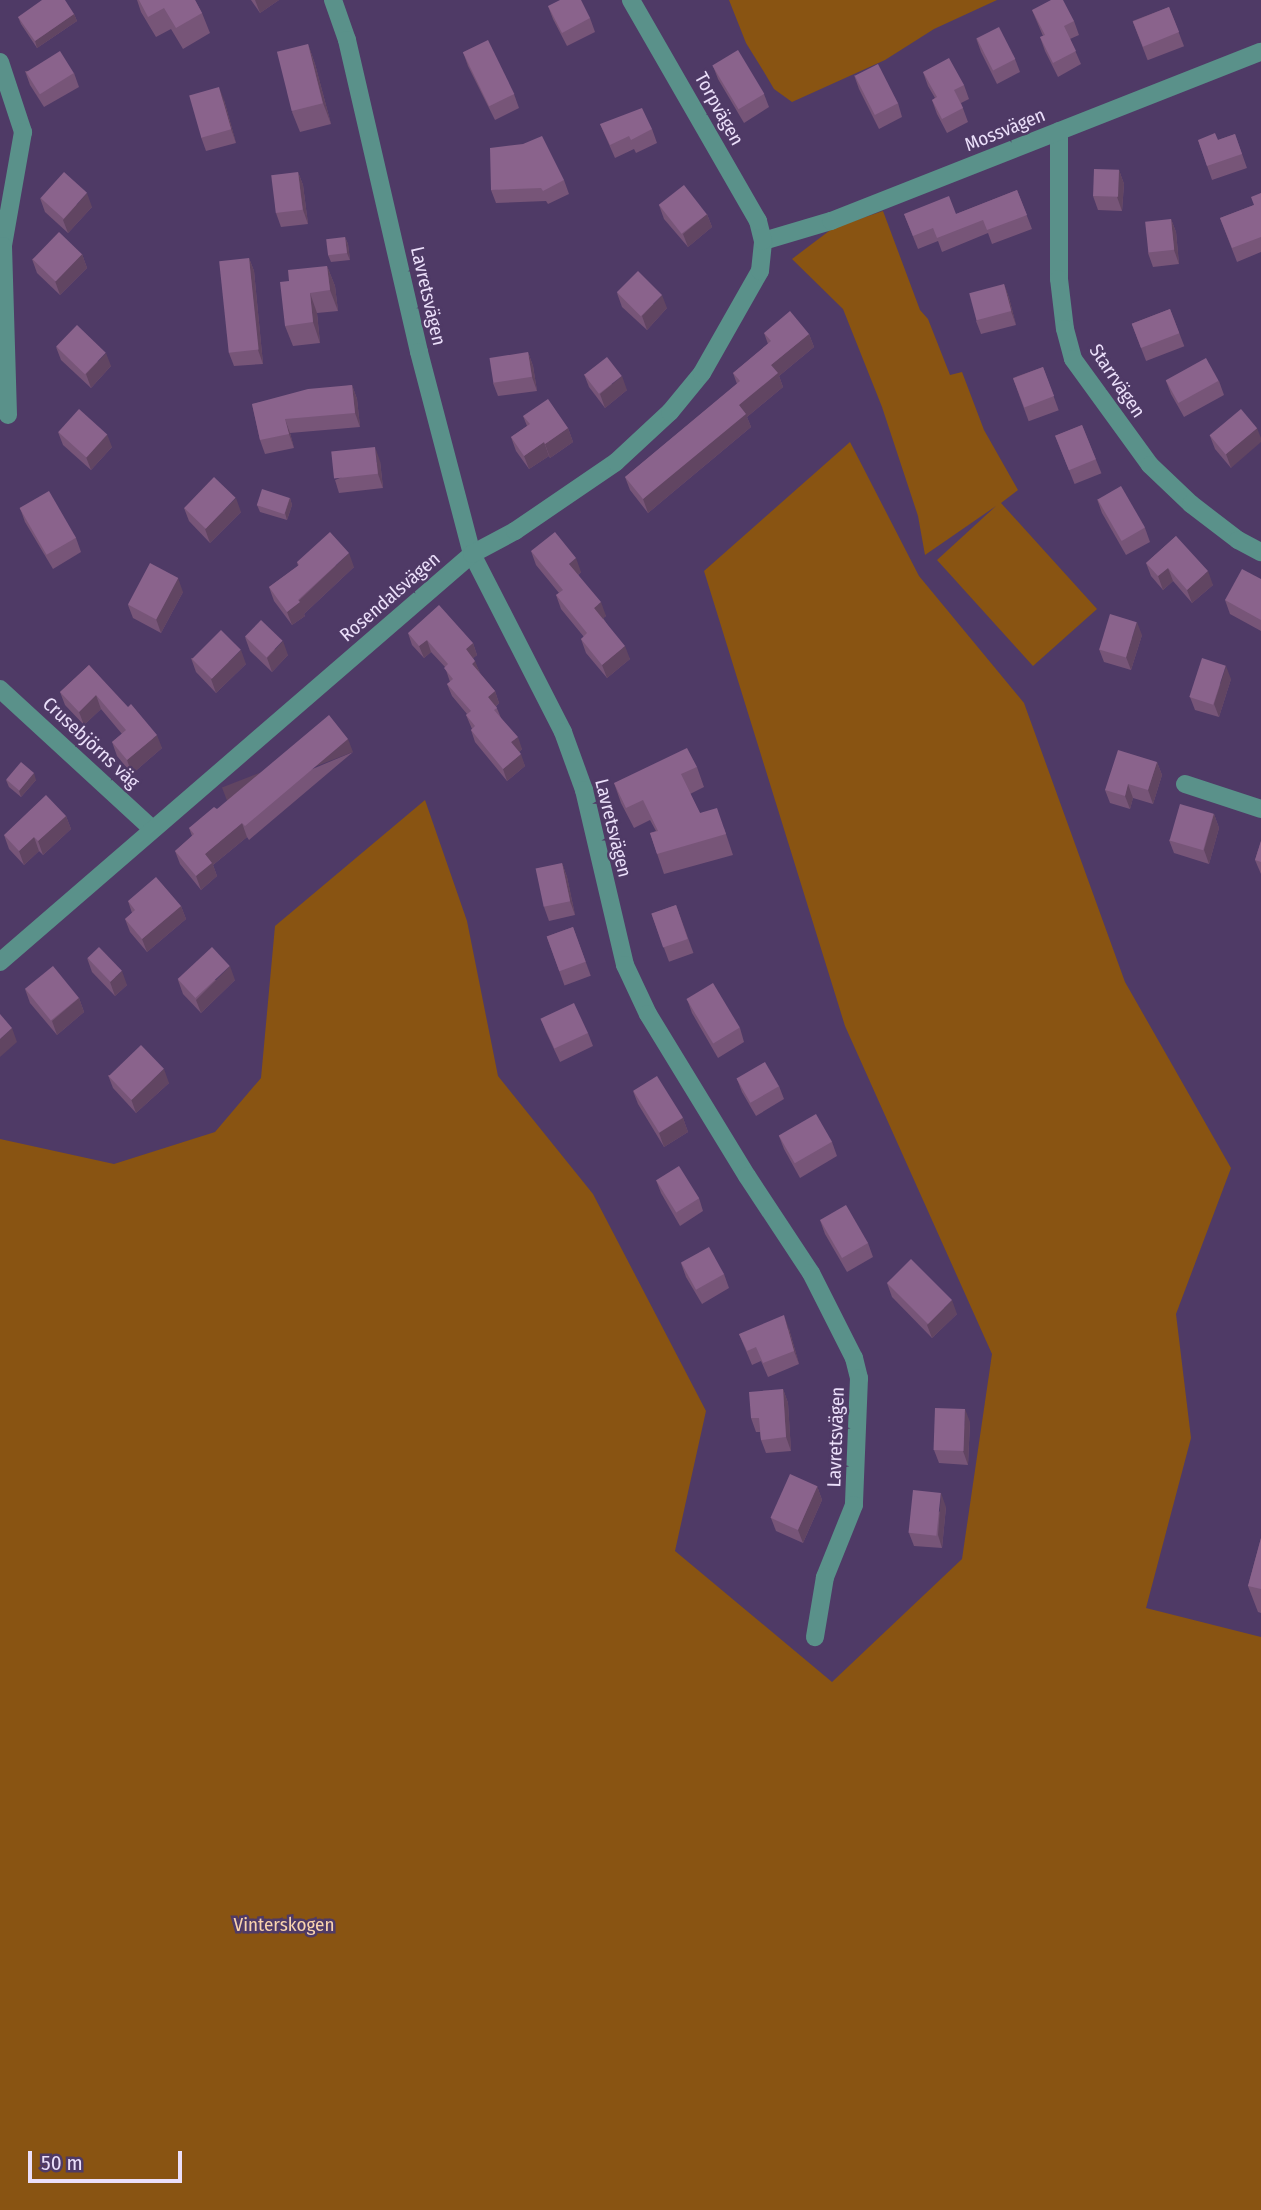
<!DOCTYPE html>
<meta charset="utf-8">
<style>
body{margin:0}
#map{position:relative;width:1261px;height:2210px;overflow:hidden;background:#4f3a66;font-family:"Fira Sans Condensed",sans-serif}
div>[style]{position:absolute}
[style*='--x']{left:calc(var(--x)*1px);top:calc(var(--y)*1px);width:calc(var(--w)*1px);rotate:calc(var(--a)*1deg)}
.green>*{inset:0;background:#895412}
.minor>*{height:18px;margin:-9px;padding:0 9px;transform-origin:9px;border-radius:9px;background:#5a918a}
.wall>*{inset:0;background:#775578;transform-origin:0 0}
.shaded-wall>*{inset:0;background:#614562;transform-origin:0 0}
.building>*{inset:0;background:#8a638c;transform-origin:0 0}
span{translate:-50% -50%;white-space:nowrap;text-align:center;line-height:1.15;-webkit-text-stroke:5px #4f3a66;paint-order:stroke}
.street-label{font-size:19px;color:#ebdffa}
.park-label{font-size:19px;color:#f9d3ae}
.scale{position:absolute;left:28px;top:2151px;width:154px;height:32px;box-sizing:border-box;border:4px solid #ebdffa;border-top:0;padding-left:9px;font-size:21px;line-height:24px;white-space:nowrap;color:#ebdffa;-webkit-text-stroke:5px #4f3a66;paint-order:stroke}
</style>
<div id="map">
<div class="green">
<div style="clip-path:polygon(729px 0,997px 0,934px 29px,885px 60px,792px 102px,774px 89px,764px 72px,746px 43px)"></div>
<div style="clip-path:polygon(883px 211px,920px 310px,928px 319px,950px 375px,962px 372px,984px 430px,1018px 490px,1001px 503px,1097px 609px,1033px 666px,937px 560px,996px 506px,925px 555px,918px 516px,882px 407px,843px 309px,792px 259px,833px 228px)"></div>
<div style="clip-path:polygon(850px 442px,919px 576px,1024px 703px,1125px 982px,1231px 1168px,1176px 1314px,1191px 1438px,1146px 1608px,1261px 1637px,1261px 2210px,0 2210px,0 1139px,114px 1164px,215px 1132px,261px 1078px,275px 926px,425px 800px,467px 921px,498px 1076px,593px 1194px,706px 1411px,675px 1551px,832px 1682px,962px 1559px,992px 1354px,845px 1026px,704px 571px)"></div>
</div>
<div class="minor">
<div style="--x:333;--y:0;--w:42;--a:70.7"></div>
<div style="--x:347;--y:40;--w:320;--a:77"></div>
<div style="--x:419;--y:352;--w:209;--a:75.3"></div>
<div style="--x:472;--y:554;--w:200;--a:62.9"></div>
<div style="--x:563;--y:732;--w:62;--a:70.1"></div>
<div style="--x:584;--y:790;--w:180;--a:76.8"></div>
<div style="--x:625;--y:965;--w:54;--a:64.9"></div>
<div style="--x:648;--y:1014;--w:190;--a:58.6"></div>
<div style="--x:747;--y:1176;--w:116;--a:56.6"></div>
<div style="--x:811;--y:1273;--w:95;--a:63.2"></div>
<div style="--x:854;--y:1358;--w:21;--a:76"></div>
<div style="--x:859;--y:1378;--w:127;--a:92.3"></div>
<div style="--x:854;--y:1505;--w:78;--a:111.9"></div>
<div style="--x:825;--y:1577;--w:61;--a:99.5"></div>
<div style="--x:0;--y:62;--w:74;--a:71.8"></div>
<div style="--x:23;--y:132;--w:116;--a:100"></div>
<div style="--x:3;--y:246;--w:169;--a:88.3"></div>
<div style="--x:1059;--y:131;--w:148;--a:90"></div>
<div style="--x:1059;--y:279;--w:50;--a:83.2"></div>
<div style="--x:1065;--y:329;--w:31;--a:75"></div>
<div style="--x:1073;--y:359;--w:131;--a:54"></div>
<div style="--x:1150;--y:465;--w:57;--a:43.6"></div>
<div style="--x:1191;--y:504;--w:59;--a:37.5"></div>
<div style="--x:1238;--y:540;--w:26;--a:28"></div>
<div style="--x:763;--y:241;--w:71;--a:-16.4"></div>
<div style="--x:831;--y:221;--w:462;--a:-21.5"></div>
<div style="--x:0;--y:689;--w:207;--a:42.6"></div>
<div style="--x:1185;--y:784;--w:80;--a:18.2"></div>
<div style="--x:0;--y:962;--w:624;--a:-40.84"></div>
<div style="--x:472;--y:554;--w:49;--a:-28.1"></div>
<div style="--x:515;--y:531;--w:122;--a:-34.3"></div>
<div style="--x:616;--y:462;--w:74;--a:-42.8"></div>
<div style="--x:670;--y:412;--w:50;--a:-50.6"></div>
<div style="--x:702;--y:373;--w:117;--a:-60.4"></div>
<div style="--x:760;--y:271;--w:30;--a:-84"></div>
<div style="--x:763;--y:241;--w:21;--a:-104"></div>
<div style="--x:758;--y:221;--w:255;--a:-119.9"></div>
</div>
<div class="wall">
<div style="clip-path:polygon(137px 0,195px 0,202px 13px,210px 33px,183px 49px,171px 29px,156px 37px,141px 12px)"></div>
<div style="clip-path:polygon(251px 0,279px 0,260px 13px)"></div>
<div style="clip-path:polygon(548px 6px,590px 18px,595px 32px,567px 46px,553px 19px)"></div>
<div style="left:1169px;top:7px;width:42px;height:39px;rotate:69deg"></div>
<div style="clip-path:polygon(1032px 10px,1074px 21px,1079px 35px,1070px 39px,1081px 64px,1058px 77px,1045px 51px,1040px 37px,1043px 36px)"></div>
<div style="clip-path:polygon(74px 14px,77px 21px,37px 48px,21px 24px,18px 17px)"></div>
<div style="clip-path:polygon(976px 38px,1015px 59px,1020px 72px,997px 84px,981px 52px)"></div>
<div style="clip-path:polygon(308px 44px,315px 64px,331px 124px,300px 132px,292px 112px)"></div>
<div style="clip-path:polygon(463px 52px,514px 94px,519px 108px,495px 120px,468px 66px)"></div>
<div style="clip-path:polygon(713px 66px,764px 94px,769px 107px,744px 123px,718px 79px)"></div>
<div style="clip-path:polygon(25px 71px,74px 73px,79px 87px,44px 107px,30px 85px)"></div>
<div style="clip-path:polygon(923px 72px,964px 85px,969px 99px,961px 103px,968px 122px,947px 133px,937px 114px,932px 100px,935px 98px,928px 86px)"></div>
<div style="clip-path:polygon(854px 75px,898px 103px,902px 117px,879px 129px,859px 89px)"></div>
<div style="clip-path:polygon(224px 100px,236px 143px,206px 151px,201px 137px)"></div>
<div style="clip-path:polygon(600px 124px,652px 129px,657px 143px,636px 153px,634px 149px,615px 158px)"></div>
<div style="clip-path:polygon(1235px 134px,1247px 168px,1212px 180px,1198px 140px,1218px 140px)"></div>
<div style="clip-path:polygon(1119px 170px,1124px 184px,1122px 211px,1098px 210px,1093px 196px)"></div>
<div style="clip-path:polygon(298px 172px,303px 185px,308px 224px,281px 227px,276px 213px)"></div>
<div style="clip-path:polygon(564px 180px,569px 194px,548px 204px,546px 201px,496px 203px,491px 190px)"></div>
<div style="clip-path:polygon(1017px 190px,1032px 229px,992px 244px,988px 233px,942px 252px,938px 241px,918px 249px,904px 214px,956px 214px)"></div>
<div style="clip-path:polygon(1261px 193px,1261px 252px,1237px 262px,1220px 218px,1254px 205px)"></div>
<div style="clip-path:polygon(40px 198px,92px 207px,68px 233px,45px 212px)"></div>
<div style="clip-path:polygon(659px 205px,707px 214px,712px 227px,688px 247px,664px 219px)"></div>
<div style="clip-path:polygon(1171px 219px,1176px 232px,1179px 264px,1153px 267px,1148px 253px)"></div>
<div style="clip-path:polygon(345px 237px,348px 244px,350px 260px,331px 262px,328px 255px)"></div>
<div style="clip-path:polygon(82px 254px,87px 268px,60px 295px,37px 273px,32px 259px)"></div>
<div style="clip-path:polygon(249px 258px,254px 271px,263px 364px,234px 366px,229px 353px)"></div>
<div style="clip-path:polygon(327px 266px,335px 286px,338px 311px,317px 313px,320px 343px,293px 346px,285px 326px,289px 281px)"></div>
<div style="clip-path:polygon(1004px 284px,1009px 298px,1016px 325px,981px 334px,976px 321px)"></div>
<div style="clip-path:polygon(617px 293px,667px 308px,647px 330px,622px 307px)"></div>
<div style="left:1170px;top:309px;width:40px;height:41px;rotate:69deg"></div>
<div style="clip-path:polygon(764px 333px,809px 334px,814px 347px,779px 376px,783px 387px,747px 417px,751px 427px,648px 513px,630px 490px,625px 477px,737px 384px,733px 373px,768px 344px)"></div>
<div style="clip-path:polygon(56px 347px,111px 366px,91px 388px,61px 360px)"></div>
<div style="clip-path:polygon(528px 352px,533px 366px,537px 391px,498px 396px,493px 383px)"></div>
<div style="left:1043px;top:367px;width:46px;height:32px;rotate:70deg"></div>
<div style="clip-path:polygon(584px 374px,627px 390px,605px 408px,589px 387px)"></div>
<div style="clip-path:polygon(1166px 381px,1219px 381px,1224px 395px,1184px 417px,1171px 394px)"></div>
<div style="clip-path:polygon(352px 385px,357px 399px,360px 427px,290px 433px,294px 448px,265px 454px,260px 440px,252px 404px)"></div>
<div style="clip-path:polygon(523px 416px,568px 428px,573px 442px,550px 458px,549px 456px,529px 469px,516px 451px,511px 437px,527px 426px)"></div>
<div style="left:1082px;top:425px;width:52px;height:29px;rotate:68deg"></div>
<div style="clip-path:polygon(1257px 428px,1231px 468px,1215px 449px,1210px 436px)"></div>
<div style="clip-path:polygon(58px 432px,112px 447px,91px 470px,63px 445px)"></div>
<div style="clip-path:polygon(380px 461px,383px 488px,339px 493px,335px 480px)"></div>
<div style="clip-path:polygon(290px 498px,292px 505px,287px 520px,260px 512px,257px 505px)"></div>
<div style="clip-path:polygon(1097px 499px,1145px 528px,1150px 542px,1126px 555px,1102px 513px)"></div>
<div style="clip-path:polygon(20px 508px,76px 538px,81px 552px,53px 569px,25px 522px)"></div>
<div style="clip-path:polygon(184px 508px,241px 512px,210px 543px,189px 521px)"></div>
<div style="clip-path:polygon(1176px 536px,1213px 585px,1192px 603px,1173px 581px,1163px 590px,1151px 576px,1146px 563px)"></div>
<div style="clip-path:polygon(531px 551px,581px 572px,578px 575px,606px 616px,603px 618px,630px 659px,607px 678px,586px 653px,581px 639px,584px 637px,561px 609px,556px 595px,559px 593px,536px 565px)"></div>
<div style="clip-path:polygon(297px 562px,354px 567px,304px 614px,305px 616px,292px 625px,274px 601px,269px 587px,298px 566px)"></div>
<div style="clip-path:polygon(1261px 579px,1261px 631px,1230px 614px,1225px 600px)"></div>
<div style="clip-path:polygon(183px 592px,161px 633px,133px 618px,128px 605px)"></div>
<div style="clip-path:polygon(408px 633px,473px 643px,477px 655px,473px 658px,480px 673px,495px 691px,499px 703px,496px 706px,501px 718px,522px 749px,519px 752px,525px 766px,507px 781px,475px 742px,471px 730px,472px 729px,466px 715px,467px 714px,452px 696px,447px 684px,450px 682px,445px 667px,431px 652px,424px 658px,412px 645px)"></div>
<div style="clip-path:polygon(1142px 635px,1131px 670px,1104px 662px,1099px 649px)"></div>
<div style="clip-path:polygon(245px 637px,288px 655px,272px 672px,250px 651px)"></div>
<div style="clip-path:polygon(191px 658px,246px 664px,216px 693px,196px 672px)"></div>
<div style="clip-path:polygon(89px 665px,162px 748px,132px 774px,117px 756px,112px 742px,122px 734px,101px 709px,84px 725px,65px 705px,60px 692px)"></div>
<div style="clip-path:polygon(1231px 679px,1219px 717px,1195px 710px,1190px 697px)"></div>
<div style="clip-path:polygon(353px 752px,249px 840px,247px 837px,213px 865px,217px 876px,201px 890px,180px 864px,175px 851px,192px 836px,189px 828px,217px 809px)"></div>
<div style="clip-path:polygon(1157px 762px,1162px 775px,1153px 804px,1133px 798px,1130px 809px,1110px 803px,1105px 790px)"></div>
<div style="clip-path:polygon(697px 767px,704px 787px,690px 794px,700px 813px,724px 828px,733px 855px,664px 874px,650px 833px,656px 831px,650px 820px,634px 828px,621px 803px,614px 783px)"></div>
<div style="clip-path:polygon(6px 780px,36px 780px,21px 797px,9px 787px)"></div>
<div style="clip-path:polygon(1214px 814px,1219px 828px,1209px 864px,1174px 853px,1169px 840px)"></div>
<div style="clip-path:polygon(66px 816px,71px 829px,43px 855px,39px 851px,24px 865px,9px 849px,4px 835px)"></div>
<div style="clip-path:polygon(1261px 841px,1261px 874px,1255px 860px)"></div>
<div style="clip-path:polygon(562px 863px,567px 877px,575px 915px,549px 921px,544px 907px)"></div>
<div style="clip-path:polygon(128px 901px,181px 906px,186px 919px,147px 952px,130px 932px,125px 919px,132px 913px)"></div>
<div style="left:676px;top:905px;width:51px;height:26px;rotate:70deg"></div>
<div style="left:573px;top:927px;width:52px;height:28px;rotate:70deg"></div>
<div style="clip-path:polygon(87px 958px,127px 985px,115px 996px,92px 972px)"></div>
<div style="clip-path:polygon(178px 980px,235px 980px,201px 1013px,183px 994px)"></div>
<div style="clip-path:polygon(25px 989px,79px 998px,84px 1012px,57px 1035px,30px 1003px)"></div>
<div style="clip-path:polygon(687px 999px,740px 1028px,744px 1042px,718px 1058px,692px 1013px)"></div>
<div style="clip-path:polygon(541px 1019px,588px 1033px,593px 1046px,560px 1062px,546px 1032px)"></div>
<div style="clip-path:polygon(108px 1075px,169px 1083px,136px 1113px,113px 1088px)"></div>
<div style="clip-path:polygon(737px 1079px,779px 1086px,784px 1099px,756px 1116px,742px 1092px)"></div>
<div style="clip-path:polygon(633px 1091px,683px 1118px,688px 1132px,664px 1147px,638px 1104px)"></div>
<div style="clip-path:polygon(779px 1136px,832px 1142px,837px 1156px,800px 1178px,784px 1149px)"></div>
<div style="clip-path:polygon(656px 1180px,699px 1198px,703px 1211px,680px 1226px,661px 1193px)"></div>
<div style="clip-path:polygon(820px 1220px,868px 1243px,873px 1257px,847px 1272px,825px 1234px)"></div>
<div style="clip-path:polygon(681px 1263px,724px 1274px,729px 1288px,702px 1304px,686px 1277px)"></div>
<div style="clip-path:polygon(887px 1283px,957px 1314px,932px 1338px,892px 1297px)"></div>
<div style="clip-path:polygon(789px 1329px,799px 1364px,768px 1377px,761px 1361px,752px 1365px,739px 1334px)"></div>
<div style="clip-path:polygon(783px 1389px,788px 1403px,791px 1451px,766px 1453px,761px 1440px,760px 1432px,756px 1432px,751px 1418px)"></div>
<div style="clip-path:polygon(970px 1422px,968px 1465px,939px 1463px,934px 1450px)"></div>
<div style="clip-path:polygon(817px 1486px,822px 1500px,803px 1543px,776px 1531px,771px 1518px)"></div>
<div style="clip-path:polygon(946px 1507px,942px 1548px,914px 1546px,909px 1533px)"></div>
<div style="clip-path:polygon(1261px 1538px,1261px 1613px,1258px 1612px,1248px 1586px)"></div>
</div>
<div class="shaded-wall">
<div style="clip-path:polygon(255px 0,279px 0,260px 13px)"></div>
<div style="clip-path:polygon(74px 14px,77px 21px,37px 48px,35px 41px)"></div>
<div style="clip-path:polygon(308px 44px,315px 64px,331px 124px,323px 103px)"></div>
<div style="clip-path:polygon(219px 87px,224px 100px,236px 143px,231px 129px)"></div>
<div style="clip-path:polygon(1119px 170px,1124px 184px,1122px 211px,1117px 197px)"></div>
<div style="clip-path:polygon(298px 172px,303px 185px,308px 224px,303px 210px)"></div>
<div style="clip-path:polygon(87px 193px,92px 207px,68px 233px,63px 220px)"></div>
<div style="clip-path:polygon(707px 214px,712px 227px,688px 247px,683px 234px)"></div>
<div style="clip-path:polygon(1171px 219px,1176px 232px,1179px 264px,1174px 250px)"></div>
<div style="clip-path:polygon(345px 237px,348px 244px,350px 260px,347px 253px)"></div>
<div style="clip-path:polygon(82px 254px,87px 268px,60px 295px,55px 281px)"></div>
<div style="clip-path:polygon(249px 258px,254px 271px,263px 364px,258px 350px)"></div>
<div style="clip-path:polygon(327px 266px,335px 286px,338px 311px,330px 290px)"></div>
<div style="clip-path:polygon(1004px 284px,1009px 298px,1016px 325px,1011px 311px)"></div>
<div style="clip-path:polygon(310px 293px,317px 313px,320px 343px,313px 322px)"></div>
<div style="clip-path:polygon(662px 295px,667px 308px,647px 330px,642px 316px)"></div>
<div style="clip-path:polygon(809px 334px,814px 347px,779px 376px,783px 387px,747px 417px,751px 427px,648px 513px,643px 499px,739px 405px,771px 365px)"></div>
<div style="clip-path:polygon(528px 352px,533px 366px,537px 391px,532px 377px)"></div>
<div style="clip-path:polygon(106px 353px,111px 366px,91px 388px,86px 374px)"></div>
<div style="clip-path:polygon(622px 376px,627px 390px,605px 408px,600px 394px)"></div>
<div style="clip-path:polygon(352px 385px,357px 399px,360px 427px,355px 413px)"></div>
<div style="clip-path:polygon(285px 419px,290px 433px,294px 448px,289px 434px)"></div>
<div style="clip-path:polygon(568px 428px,573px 442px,550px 458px,545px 444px)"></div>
<div style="clip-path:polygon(1257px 428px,1261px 438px,1261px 442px,1231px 468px,1226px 454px)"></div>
<div style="clip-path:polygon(107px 434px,112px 447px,91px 470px,86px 457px)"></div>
<div style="clip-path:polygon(544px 442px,549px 456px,529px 469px,524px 456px)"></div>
<div style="clip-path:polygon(375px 447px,380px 461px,383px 488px,378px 474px)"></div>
<div style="clip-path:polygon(236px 498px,241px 512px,210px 543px,205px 529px)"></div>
<div style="clip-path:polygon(290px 498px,292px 505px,287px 520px,285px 513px)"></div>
<div style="clip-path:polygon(349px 553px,354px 567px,304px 614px,305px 616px,292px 625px,287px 612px)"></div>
<div style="clip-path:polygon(576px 558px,581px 572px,574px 578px,569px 564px)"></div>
<div style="clip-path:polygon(1168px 568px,1173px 581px,1163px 590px,1158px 576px)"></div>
<div style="clip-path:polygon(1208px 571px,1213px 585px,1192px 603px,1187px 590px)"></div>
<div style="clip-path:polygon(178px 578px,183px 592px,161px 633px,156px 619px)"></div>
<div style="clip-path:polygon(601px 602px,606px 616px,599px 622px,594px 608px)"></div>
<div style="clip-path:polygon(1137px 622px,1142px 635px,1131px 670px,1126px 657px)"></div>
<div style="clip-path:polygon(427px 640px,431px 652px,424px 658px,419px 646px)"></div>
<div style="clip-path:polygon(283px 641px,288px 655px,272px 672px,267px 658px)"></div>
<div style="clip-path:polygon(473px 643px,477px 655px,470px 661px,466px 649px)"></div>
<div style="clip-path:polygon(625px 646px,630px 659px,607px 678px,602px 665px)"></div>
<div style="clip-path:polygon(241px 650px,246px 664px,216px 693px,211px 679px)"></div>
<div style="clip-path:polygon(475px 661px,480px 673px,472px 664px)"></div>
<div style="clip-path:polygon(1226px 666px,1231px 679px,1219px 717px,1214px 704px)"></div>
<div style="clip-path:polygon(495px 691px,499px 703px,492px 709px,488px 697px)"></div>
<div style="clip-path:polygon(96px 695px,101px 709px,84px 725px,79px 712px)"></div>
<div style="clip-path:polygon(157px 735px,162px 748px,132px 774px,127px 760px)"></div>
<div style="clip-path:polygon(518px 737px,522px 749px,516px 755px,511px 742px)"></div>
<div style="left:348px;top:739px;width:14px;height:135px;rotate:69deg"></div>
<div style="clip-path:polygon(521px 754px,525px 766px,507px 781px,503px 769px)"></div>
<div style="clip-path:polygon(1157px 762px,1162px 775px,1153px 804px,1148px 790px)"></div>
<div style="clip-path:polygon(34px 773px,36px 780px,21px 797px,19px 791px)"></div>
<div style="clip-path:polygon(1128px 784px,1133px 798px,1130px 809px,1125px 796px)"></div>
<div style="clip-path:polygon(1214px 814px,1219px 828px,1209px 864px,1204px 850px)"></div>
<div style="clip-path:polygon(66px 816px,71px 829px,43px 855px,38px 841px)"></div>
<div style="clip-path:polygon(242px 823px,247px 837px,213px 865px,217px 876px,201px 890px,196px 876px,205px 854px)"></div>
<div style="clip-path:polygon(34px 837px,39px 851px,24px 865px,19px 851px)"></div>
<div style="clip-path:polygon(562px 863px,567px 877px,575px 915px,570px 901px)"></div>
<div style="clip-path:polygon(181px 906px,186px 919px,147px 952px,142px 939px)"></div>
<div style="clip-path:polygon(230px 966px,235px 980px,201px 1013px,196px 1000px)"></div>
<div style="clip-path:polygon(122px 971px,127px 985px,115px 996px,110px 982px)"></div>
<div style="clip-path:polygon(79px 998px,84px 1012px,57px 1035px,52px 1021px)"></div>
<div style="clip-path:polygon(12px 1028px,17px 1042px,0 1057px,0 1039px)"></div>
<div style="clip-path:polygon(164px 1069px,169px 1083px,136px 1113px,131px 1099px)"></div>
<div style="clip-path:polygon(683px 1118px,688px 1132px,664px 1147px,659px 1133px)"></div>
<div style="clip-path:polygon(952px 1300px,957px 1314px,932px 1338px,927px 1325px)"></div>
<div style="clip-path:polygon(784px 1315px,789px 1329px,799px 1364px,794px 1351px)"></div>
<div style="clip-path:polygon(783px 1389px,788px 1403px,791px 1451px,786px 1437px)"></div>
<div style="clip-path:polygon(965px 1409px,970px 1422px,968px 1465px,963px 1451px)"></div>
<div style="clip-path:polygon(817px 1486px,822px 1500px,803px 1543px,798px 1530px)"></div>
<div style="clip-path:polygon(941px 1493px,946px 1507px,942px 1548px,938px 1535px)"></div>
</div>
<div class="building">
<div style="clip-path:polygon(42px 0,65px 0,74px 14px,35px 41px,18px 17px)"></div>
<div style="clip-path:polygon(139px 0,195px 0,202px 13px,176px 28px,164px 8px,148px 17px)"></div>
<div style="clip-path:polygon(560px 0,581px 0,590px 18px,562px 33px,548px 6px)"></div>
<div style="clip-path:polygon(1051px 0,1063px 0,1074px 21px,1064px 26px,1076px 51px,1053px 63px,1040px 37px,1045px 35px,1032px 10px)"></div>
<div style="left:1169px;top:7px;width:27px;height:39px;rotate:68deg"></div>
<div style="left:999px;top:27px;width:36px;height:25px;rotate:63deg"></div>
<div style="left:488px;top:40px;width:60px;height:28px;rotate:64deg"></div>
<div style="left:308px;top:44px;width:61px;height:32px;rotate:76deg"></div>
<div style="left:738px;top:50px;width:51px;height:30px;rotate:59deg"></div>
<div style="left:60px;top:51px;width:26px;height:40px;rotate:58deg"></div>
<div style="clip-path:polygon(949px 58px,964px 85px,954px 90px,963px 108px,942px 119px,932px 100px,937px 97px,923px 72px)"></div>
<div style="left:878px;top:64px;width:44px;height:26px;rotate:63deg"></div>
<div style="left:219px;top:87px;width:44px;height:31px;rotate:74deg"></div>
<div style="clip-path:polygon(642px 108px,652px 129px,631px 140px,629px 136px,610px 145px,600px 124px)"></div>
<div style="clip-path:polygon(1215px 133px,1218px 140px,1235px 134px,1242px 154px,1207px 166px,1198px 140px)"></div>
<div style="clip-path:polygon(542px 136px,564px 180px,543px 191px,541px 188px,491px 190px,490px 148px,523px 144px)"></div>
<div style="left:1094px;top:169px;width:25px;height:27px;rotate:2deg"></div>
<div style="left:64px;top:172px;width:31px;height:35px;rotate:42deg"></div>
<div style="left:298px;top:172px;width:38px;height:27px;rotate:83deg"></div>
<div style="left:684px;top:185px;width:37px;height:32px;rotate:52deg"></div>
<div style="clip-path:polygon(1017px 190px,1027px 215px,987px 230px,983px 220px,937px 238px,933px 228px,913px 236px,904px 214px,949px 196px,956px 214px)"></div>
<div style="clip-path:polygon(1261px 193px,1261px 237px,1232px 248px,1220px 218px,1254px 205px,1251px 197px)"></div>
<div style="left:1171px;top:219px;width:31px;height:26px;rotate:84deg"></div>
<div style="left:59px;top:232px;width:32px;height:38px;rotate:44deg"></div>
<div style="left:345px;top:237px;width:16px;height:19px;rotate:83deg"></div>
<div style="left:249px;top:258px;width:92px;height:30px;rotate:84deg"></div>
<div style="clip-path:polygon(327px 266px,330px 290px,310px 293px,313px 322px,285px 326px,280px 282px,289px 281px,288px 270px)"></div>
<div style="left:638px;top:271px;width:34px;height:30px;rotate:45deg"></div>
<div style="left:1004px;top:284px;width:28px;height:36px;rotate:75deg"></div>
<div style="left:1170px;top:309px;width:26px;height:41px;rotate:69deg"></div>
<div style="clip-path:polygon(790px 311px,809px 334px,771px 365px,778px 373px,739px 405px,746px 414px,643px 499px,625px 477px,740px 381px,733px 373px,771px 341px,764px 333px)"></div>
<div style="left:77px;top:325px;width:40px;height:30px;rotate:44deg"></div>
<div style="left:528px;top:352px;width:25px;height:39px;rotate:81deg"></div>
<div style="left:607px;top:357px;width:24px;height:29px;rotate:52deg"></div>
<div style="left:1206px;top:358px;width:26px;height:46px;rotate:61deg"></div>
<div style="left:1043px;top:367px;width:31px;height:32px;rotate:69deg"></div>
<div style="clip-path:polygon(352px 385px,355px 413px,285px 419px,289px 434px,260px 440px,252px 404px,308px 389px)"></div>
<div style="clip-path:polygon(548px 399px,568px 428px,545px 444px,544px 442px,524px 456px,511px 437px,530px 424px,523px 416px)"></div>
<div style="left:79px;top:409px;width:38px;height:31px;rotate:42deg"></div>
<div style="left:1241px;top:409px;width:25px;height:41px;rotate:50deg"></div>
<div style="left:1082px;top:425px;width:37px;height:29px;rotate:68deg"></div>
<div style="left:375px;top:447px;width:27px;height:44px;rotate:84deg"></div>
<div style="left:214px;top:477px;width:30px;height:43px;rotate:44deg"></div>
<div style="left:1121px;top:486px;width:48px;height:27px;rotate:60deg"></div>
<div style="left:262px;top:489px;width:29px;height:17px;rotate:18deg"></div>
<div style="left:49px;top:491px;width:54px;height:34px;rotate:60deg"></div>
<div style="clip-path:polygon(330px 532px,349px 553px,298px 600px,300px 602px,287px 612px,269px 587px,299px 565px,297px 562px)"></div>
<div style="clip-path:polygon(555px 532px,576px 558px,569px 564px,601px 602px,594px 608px,625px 646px,602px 665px,581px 639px,587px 633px,556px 595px,563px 590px,531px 551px)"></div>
<div style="clip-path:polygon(1176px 536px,1208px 571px,1187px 590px,1168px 568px,1158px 576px,1146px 563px)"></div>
<div style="left:150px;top:563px;width:32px;height:47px;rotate:28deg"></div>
<div style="clip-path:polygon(1242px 569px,1261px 579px,1261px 620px,1225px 600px)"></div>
<div style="clip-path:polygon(439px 605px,473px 643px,466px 649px,475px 661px,472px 664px,495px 691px,488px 697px,497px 708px,494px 710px,518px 737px,511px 742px,521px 754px,503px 769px,471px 730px,475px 726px,466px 715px,471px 711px,447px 684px,453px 679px,444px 668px,448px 664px,427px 640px,419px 646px,408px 633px)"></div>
<div style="left:1110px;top:614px;width:28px;height:37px;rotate:17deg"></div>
<div style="left:261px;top:620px;width:30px;height:23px;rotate:44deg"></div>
<div style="left:221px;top:630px;width:28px;height:41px;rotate:45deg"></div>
<div style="left:1202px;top:658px;width:25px;height:41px;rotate:18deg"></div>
<div style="clip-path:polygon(89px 665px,128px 707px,131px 704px,157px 735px,127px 760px,112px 742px,126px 730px,96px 695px,79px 712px,60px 692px)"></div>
<div style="clip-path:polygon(329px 715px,348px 739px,245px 826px,242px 823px,205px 854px,212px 863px,196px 876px,175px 851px,194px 834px,189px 828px,214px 807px,217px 809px)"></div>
<div style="clip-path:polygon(687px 748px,697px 767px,681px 774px,700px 813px,717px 808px,726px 834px,657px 854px,650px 833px,658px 831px,643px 800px,626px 808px,614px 783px)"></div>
<div style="clip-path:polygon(1118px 750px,1157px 762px,1148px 790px,1128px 784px,1125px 796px,1105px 790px)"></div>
<div style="left:21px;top:762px;width:17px;height:23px;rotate:40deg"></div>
<div style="clip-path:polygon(46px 795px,66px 816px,38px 841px,34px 837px,19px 851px,4px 835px)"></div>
<div style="left:1180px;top:804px;width:35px;height:38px;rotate:16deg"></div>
<div style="clip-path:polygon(1261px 841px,1261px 862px,1255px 860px)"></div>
<div style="left:562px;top:863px;width:39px;height:27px;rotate:78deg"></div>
<div style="clip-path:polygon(156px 877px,181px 906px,142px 939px,125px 919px,135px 910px,128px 901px)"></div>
<div style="left:676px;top:905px;width:36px;height:26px;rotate:71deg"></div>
<div style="left:573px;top:927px;width:37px;height:28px;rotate:70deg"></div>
<div style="left:99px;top:947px;width:33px;height:16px;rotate:46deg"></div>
<div style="left:212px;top:947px;width:26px;height:47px;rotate:47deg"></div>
<div style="left:53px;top:966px;width:41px;height:36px;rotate:51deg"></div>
<div style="left:713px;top:983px;width:52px;height:31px;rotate:59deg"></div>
<div style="left:574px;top:1003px;width:33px;height:37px;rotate:65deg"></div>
<div style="clip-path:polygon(0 1014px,12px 1028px,0 1039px)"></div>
<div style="left:141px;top:1045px;width:33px;height:45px;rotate:46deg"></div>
<div style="left:765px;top:1062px;width:28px;height:33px;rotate:60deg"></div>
<div style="left:657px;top:1076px;width:49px;height:28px;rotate:58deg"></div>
<div style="left:816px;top:1114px;width:32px;height:43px;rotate:60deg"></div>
<div style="left:679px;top:1166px;width:38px;height:27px;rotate:58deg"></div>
<div style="left:846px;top:1205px;width:44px;height:30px;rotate:60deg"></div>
<div style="left:709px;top:1247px;width:31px;height:32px;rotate:61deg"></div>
<div style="left:911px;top:1259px;width:58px;height:34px;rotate:45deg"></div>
<div style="clip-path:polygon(784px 1315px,794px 1351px,763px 1363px,756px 1347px,747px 1351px,739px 1334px)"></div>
<div style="clip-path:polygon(783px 1389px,786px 1437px,761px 1440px,759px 1418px,751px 1418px,749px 1392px)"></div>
<div style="left:935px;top:1408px;width:30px;height:42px;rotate:2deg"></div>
<div style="left:790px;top:1474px;width:30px;height:48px;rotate:24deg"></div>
<div style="left:913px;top:1490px;width:28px;height:43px;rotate:6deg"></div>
<div style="clip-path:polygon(1261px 1538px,1261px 1589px,1248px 1586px)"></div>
</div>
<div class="street-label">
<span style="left:719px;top:109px;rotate:61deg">Torpvägen</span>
<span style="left:1005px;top:130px;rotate:-22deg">Mossvägen</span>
<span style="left:428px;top:296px;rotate:77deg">Lavretsvägen</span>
<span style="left:1117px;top:381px;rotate:56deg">Starrvägen</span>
<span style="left:390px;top:597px;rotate:-41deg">Rosendalsvägen</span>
<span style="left:91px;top:743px;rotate:43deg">Crusebjörns väg</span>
<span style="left:613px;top:828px;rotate:76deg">Lavretsvägen</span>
<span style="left:836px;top:1437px;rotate:-88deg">Lavretsvägen</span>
</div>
<div class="park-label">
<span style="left:284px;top:1925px">Vinterskogen</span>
</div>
<div class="scale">50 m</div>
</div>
